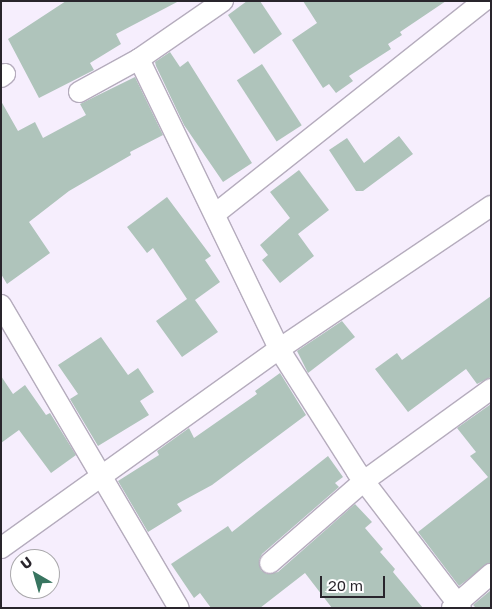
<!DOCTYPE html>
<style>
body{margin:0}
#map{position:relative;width:492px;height:609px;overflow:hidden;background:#f6eefd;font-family:"Golos Text",sans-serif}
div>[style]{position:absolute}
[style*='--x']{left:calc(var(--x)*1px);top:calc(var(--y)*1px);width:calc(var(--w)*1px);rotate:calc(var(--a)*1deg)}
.building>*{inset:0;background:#afc4bb;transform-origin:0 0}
.roads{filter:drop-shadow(1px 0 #b5acbd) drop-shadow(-1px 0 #b5acbd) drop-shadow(0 1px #b5acbd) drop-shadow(0 -1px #b5acbd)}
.street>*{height:20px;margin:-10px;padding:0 10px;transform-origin:10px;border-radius:10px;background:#fff}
span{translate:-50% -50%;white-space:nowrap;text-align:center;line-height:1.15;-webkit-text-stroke:4.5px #fff;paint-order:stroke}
.frame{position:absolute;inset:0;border:2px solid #29252c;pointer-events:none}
.north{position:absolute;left:10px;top:549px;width:50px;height:50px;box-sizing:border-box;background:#fff;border:1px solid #a9a8ab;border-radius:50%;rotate:322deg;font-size:14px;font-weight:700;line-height:20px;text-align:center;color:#29252c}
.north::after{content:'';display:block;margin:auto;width:18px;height:22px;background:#387560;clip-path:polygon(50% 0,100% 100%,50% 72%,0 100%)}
.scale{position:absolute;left:320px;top:576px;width:65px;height:22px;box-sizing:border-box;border:2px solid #29252c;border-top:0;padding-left:6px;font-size:15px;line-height:18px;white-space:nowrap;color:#29252c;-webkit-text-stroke:4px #fff;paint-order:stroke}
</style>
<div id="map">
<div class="building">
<div style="clip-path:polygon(66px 1px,179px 1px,116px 34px,121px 44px,90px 63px,94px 70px,39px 98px,8px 39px)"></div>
<div style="clip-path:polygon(247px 1px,260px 1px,282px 34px,254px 54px,228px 15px)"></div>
<div style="clip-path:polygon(303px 1px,446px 1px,400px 32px,402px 35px,388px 44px,391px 49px,349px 76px,353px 81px,336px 93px,329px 84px,323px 88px,292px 40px,317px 23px)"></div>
<div style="clip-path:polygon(170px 52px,180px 67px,188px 61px,252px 163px,223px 182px,184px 125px,156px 66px,155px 62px)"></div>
<div style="left:262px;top:64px;width:73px;height:30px;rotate:57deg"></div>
<div style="clip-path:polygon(135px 77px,163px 135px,130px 152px,131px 155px,69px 191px,29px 222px,50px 253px,7px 284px,1px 274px,1px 101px,18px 131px,35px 122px,43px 138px,86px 115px,80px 104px)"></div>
<div style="clip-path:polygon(399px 136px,413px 154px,363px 191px,356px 191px,329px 150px,347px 138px,364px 163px)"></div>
<div style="clip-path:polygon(299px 170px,329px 210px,298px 234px,314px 256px,280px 283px,262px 260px,268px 255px,260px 245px,290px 218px,270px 192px)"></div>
<div style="clip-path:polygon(167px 197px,211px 256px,205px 260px,220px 282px,195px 300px,218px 332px,182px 357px,156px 321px,187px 299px,153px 248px,147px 253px,127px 227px)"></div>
<div style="clip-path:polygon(491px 296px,491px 377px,477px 384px,466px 369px,408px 412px,375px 369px,397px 353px,402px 360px)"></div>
<div style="clip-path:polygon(342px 321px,355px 337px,308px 373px,297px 351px)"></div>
<div style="clip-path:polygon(101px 337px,128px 375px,138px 368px,154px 392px,140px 401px,149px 415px,98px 446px,70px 399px,78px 394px,58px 365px)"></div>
<div style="clip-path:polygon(280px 373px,306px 415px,212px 485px,177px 504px,182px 511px,148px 532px,118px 481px,159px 455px,157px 451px,189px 428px,194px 438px,257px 394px,255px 391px)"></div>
<div style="clip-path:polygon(1px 376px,13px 394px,25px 385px,46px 415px,50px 413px,76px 455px,51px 473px,19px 430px,1px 443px)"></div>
<div style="clip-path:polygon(491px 404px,491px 562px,459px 586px,418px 532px,488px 477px,470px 456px,476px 452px,457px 428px)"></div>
<div style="clip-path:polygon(328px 456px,343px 477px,335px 483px,339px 487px,262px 554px,259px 560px,261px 570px,267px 574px,278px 572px,355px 504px,372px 522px,365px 528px,383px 549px,380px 552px,395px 569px,393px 572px,423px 608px,332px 608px,305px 573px,260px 608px,211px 608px,200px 593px,194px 598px,171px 564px,228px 526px,232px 532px)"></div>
<div style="clip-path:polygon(491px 590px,491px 608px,476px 608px,473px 605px)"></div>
</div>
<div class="roads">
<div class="street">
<div style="--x:223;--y:1;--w:102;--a:145.4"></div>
<div style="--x:139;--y:59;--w:322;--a:64.2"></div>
<div style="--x:279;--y:349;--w:146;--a:57.6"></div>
<div style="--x:357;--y:472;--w:171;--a:52.6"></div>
<div style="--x:1;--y:77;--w:5;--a:-37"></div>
<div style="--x:79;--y:92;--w:68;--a:-28.8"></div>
<div style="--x:215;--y:214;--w:343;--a:-38.4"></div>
<div style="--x:1;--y:305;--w:351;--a:59.6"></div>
<div style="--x:1;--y:548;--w:342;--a:-35.6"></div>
<div style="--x:279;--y:349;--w:256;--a:-34"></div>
<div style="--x:270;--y:563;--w:125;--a:-41.1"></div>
<div style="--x:364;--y:481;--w:157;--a:-35.9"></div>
<div style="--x:452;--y:608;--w:52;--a:-41.1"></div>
</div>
</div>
<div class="frame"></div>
<div class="north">U</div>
<div class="scale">20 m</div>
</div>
